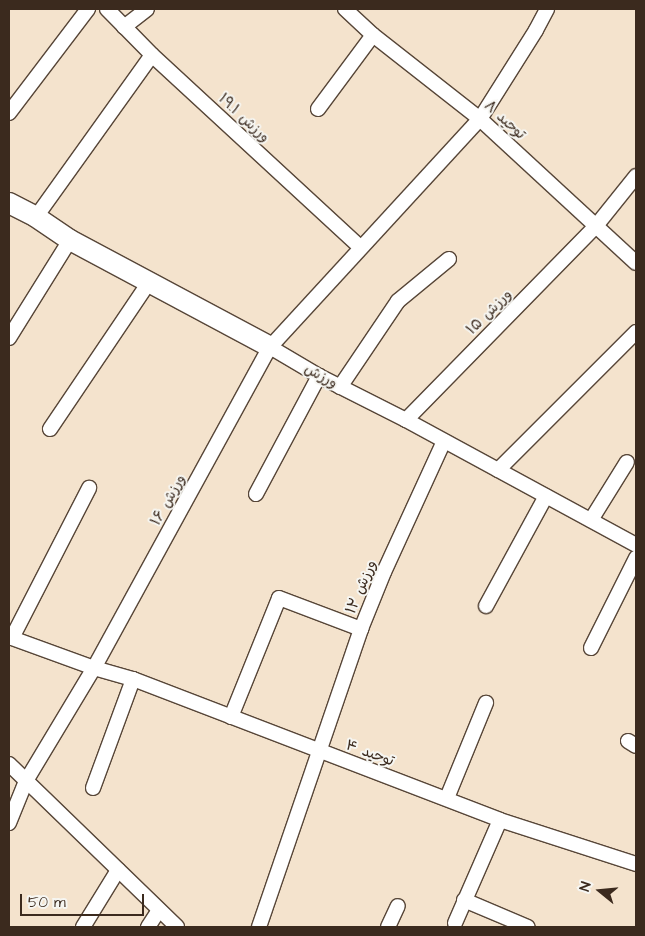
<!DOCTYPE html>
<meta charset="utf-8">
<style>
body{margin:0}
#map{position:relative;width:645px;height:936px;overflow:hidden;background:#f4e3cd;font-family:"Architects Daughter","Playpen Sans Arabic",sans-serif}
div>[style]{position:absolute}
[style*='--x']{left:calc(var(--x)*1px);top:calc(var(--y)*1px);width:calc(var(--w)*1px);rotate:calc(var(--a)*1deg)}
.roads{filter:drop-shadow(1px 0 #574638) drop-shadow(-1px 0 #574638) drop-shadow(0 1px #574638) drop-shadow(0 -1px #574638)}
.street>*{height:14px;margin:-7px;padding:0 7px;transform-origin:7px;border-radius:7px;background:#fff}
.secondary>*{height:20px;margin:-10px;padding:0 10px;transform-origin:10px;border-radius:10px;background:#fff}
span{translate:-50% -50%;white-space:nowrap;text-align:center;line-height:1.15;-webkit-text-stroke:4px #f6f6f2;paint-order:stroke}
.street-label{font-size:15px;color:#3b2a1e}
.frame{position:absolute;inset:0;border:10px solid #3b2a1e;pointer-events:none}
.north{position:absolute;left:575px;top:866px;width:50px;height:50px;-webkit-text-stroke:4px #f6f6f2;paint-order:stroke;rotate:287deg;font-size:14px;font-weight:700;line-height:20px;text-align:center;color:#3b2a1e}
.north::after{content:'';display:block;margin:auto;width:18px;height:22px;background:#3b2a1e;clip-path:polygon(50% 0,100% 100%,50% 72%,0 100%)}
.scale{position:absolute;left:20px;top:894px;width:124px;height:22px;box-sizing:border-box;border:2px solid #3b2a1e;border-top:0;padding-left:6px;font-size:15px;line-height:18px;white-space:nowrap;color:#3b2a1e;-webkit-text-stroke:4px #f6f6f2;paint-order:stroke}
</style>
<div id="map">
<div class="roads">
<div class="street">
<div style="--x:107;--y:9;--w:64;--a:45.6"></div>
<div style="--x:152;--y:55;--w:284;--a:42.7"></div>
<div style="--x:345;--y:9;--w:38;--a:43"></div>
<div style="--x:373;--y:35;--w:136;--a:38.1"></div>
<div style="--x:480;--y:119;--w:212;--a:42.7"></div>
<div style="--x:124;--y:27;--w:29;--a:-38"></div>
<div style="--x:318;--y:109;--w:92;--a:-53.4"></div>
<div style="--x:9;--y:113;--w:131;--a:-52.8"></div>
<div style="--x:36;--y:217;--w:199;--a:-54.4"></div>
<div style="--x:9;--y:338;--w:115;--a:-58.1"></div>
<div style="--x:270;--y:347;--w:57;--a:30.6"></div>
<div style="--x:319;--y:376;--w:97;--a:26.8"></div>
<div style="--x:406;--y:420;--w:262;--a:28.5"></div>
<div style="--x:340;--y:387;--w:104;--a:-56"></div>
<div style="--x:398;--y:301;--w:66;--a:-39.5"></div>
<div style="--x:406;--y:420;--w:272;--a:-45.6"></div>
<div style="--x:596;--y:226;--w:64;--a:-51.3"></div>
<div style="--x:50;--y:429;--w:179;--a:-56"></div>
<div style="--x:498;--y:470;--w:195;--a:-45"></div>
<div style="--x:256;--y:494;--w:134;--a:-61.9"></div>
<div style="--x:591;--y:520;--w:68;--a:-58.2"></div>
<div style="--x:486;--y:606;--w:125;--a:-61.4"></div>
<div style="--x:9;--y:637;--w:90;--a:20"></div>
<div style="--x:94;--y:668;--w:41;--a:15.8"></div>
<div style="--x:133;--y:679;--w:393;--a:21"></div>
<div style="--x:500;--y:820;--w:143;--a:17.9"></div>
<div style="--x:12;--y:638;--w:169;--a:-62.8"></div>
<div style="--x:591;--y:648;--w:101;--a:-63.4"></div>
<div style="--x:231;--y:717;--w:128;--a:-68"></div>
<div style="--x:279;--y:598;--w:88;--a:20.7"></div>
<div style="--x:628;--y:741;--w:9;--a:32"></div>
<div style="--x:9;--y:764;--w:234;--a:44.1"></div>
<div style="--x:93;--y:788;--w:116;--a:-69.8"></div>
<div style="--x:447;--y:798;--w:103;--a:-67.7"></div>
<div style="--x:9;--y:823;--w:45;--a:-68"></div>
<div style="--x:26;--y:781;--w:132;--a:-59"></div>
<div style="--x:94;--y:668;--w:366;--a:-61.3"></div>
<div style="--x:270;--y:347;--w:310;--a:-47.4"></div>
<div style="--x:480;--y:119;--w:105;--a:-57.8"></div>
<div style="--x:536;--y:30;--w:24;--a:-62"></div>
<div style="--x:464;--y:900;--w:69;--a:22.9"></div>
<div style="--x:455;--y:923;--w:112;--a:-66.4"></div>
<div style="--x:83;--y:927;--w:67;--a:-58.4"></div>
<div style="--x:148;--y:927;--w:20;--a:-57"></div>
<div style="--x:259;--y:927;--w:315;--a:-71.1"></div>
<div style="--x:361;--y:629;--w:61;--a:-68"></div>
<div style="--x:384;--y:572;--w:144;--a:-65.4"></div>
<div style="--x:388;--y:927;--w:23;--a:-65"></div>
</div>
<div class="secondary">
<div style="--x:9;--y:203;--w:30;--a:27"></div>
<div style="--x:36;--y:217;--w:41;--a:34.1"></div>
<div style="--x:70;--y:240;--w:227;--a:28.1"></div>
</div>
</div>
<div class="street-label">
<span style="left:244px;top:118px;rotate:43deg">ورزش ۱۹.۱</span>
<span style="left:505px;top:120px;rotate:42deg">توحید ۸</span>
<span style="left:489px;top:312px;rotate:-45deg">ورزش ۱۵</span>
<span style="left:321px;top:376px;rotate:29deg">ورزش</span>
<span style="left:168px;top:500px;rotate:-61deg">ورزش ۱۶</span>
<span style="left:361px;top:587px;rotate:-67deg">ورزش ۱۲</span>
<span style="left:370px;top:753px;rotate:20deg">توحید ۴</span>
</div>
<div class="frame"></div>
<div class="north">N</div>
<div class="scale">50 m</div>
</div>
